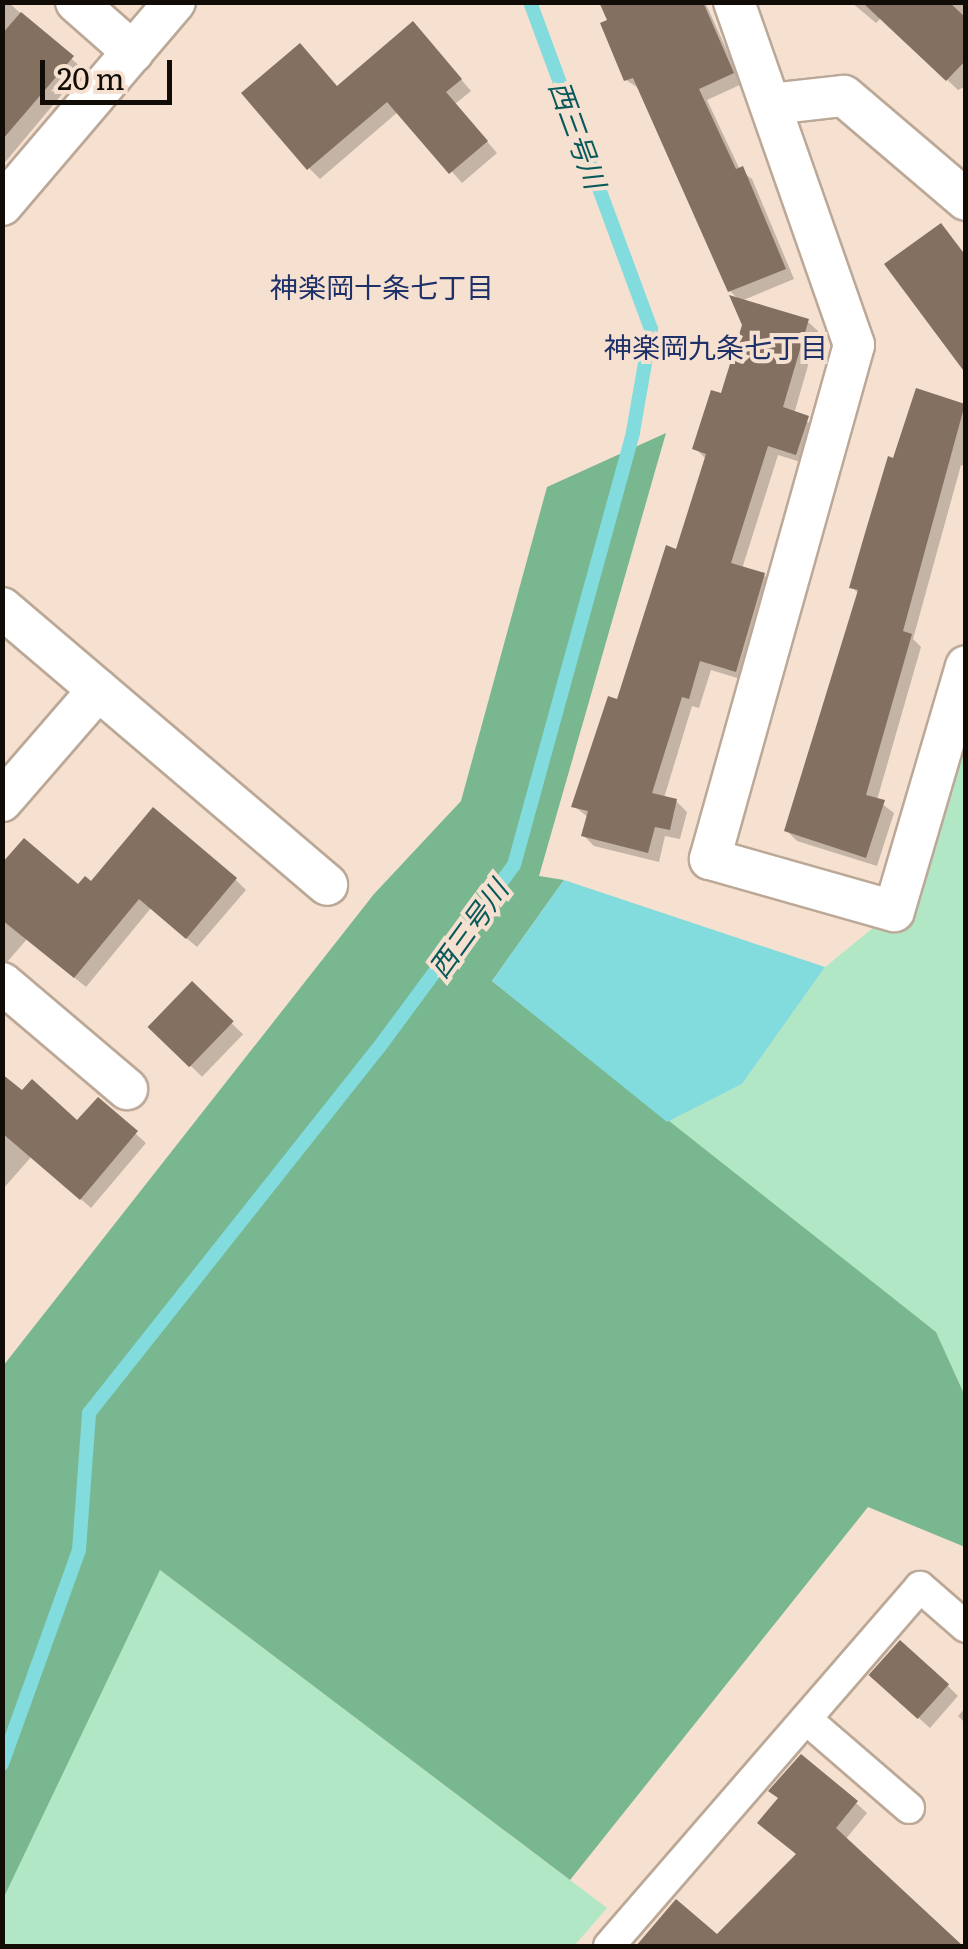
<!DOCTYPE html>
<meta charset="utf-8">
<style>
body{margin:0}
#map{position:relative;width:968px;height:1949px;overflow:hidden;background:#f6e1d0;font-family:Literata,"Noto Sans JP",serif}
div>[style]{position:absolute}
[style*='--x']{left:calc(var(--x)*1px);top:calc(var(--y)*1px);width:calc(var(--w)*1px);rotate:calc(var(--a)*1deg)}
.green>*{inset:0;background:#b1e7c5}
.forest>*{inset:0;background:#78b790}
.water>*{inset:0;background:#82dbdd}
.shadow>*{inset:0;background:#0003;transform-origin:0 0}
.stream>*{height:14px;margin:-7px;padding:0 7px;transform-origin:7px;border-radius:7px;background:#82dbdd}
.building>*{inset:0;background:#837061;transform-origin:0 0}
.roads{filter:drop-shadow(2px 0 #bca897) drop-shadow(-2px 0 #bca897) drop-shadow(0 2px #bca897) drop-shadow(0 -2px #bca897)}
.pedestrian>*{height:30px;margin:-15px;padding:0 15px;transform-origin:15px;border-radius:15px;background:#fff}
.minor>*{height:40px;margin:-20px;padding:0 20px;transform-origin:20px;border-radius:20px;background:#fff}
span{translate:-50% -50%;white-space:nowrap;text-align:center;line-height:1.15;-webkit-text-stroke:8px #f6e1d0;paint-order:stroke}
.water-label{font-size:28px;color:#08595b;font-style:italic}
.neighbourhood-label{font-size:28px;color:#1e3068}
.frame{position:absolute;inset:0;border:5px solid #120c07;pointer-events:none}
.scale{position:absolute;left:40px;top:60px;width:132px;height:45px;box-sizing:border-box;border:5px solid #120c07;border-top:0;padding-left:12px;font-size:30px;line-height:35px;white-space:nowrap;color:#120c07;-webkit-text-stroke:8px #f6e1d0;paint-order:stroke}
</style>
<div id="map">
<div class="green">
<div style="clip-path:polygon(965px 666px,965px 1396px,936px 1332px,667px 1122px,742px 1084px,825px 967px,894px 911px)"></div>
<div style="clip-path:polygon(160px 1570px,607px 1908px,574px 1946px,3px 1946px,2px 1899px)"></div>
</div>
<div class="forest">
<div style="clip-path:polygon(666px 433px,539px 876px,564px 880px,492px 981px,936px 1332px,965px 1396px,965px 1547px,868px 1507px,570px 1880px,160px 1570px,3px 1899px,3px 1366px,374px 894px,461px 801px,547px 487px)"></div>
</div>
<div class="water">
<div style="clip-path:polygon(564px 880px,825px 967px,742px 1084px,667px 1122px,492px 981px)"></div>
</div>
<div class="shadow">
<div style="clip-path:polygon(2px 2px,8px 2px,83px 69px,2px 166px)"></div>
<div style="clip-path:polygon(602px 2px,705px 2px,742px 84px,707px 100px,740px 170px,752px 179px,794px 279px,741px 301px,807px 321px,818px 331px,794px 414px,819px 429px,807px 464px,778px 455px,742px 569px,764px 575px,774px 586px,747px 681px,711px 670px,699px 708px,692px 706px,664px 798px,676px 801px,687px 812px,680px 839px,665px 836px,659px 862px,594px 846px,584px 836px,589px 818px,574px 806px,678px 552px,707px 460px,695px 448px,723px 396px,745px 325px,740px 301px,730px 291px,640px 89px,626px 80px)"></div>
<div style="clip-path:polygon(851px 2px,966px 2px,966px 86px,958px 90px,881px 18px,876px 23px)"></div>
<div style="clip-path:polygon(423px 35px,471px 91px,455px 104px,497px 153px,462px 183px,399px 111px,320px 179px,309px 168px,338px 89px)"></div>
<div style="clip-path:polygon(918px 391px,966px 407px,966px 467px,961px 465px,913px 639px,921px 647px,877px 800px,894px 813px,877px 866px,797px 841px,787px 831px,859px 594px,852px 587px)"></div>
<div style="clip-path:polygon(2px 870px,78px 888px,235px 879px,246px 890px,197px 947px,151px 908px,86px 987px,27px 939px,2px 968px)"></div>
<div style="left:192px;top:985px;width:71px;height:59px;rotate:44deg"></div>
<div style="clip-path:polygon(2px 1092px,22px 1094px,78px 1124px,98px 1100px,146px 1143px,91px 1208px,32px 1156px,2px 1190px)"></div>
<div style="clip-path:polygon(883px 1686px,948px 1686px,958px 1696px,930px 1728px)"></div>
<div style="clip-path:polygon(966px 1707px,966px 1724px,958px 1716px)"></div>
<div style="clip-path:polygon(856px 1803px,867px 1813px,845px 1840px,960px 1946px,640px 1945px,718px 1937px)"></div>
</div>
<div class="stream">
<div style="--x:2;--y:1764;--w:227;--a:-70.2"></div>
<div style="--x:79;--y:1550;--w:137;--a:-85.8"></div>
<div style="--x:89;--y:1413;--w:463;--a:-51.6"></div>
<div style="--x:377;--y:1050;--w:230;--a:-53.5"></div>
<div style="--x:514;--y:865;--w:449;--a:-74.6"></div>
<div style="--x:633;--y:432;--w:105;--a:-80.1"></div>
<div style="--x:651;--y:329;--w:349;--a:-110.3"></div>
</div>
<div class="building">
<div style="clip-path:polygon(599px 2px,703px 2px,734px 73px,699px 89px,736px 169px,743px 166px,786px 269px,728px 292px,633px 78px,624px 81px,600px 23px,607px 20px)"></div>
<div style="clip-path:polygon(862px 2px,949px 2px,966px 18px,966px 60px,946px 81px)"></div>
<div style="clip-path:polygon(21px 12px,74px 56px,2px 140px,2px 34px)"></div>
<div style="clip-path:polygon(413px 21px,462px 79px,446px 92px,488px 141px,449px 174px,387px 102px,307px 170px,241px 93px,300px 43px,337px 86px)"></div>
<div style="clip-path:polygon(941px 223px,966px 256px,966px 374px,884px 264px)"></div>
<div style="clip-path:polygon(729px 295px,809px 319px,783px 407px,809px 416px,796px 455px,768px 446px,731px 563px,765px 573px,736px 672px,700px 661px,689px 699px,682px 697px,652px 793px,677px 799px,670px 830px,655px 827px,648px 853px,581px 836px,588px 811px,571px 807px,608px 696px,617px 699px,666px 545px,676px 549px,706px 454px,692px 449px,711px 390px,721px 393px,742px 325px)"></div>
<div style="clip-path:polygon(916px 388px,965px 404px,903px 631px,912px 634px,866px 795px,885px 800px,866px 858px,784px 831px,858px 590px,849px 588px,865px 533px,888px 456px,893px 458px)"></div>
<div style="clip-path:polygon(153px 807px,237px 878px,186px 939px,139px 899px,74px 978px,2px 920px,2px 863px,24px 838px,78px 884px,85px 876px,91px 881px)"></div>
<div style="left:192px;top:981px;width:58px;height:64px;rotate:44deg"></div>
<div style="clip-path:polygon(2px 1074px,22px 1090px,32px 1079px,77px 1120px,98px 1097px,138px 1131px,80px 1200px,2px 1133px)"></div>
<div style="left:900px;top:1640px;width:66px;height:47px;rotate:42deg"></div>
<div style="clip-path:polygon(801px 1754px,858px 1801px,836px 1828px,963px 1946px,636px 1946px,676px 1899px,717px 1934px,796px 1854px,757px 1823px,778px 1798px,768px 1791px)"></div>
</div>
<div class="roads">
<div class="pedestrian">
<div style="--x:806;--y:1719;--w:136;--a:40.8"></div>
<div style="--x:609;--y:1946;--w:475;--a:-49.1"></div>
<div style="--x:920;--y:1587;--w:61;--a:41"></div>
</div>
<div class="minor">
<div style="--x:76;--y:2;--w:76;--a:41.3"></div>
<div style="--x:734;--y:2;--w:363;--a:70.7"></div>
<div style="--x:854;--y:345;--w:534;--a:105.65"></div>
<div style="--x:710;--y:859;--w:191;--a:15.8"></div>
<div style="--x:894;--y:911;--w:255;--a:-73.6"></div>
<div style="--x:771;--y:104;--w:73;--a:-6.3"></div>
<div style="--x:844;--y:96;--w:160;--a:40.4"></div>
<div style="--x:2;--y:205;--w:267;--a:-49.6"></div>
<div style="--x:2;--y:608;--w:427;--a:40.4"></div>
<div style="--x:2;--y:801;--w:147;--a:-49.1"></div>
<div style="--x:2;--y:983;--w:164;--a:40.3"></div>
</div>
</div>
<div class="water-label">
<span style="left:579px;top:134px;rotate:70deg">西三号川</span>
<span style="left:467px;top:928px;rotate:-54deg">西三号川</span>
</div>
<div class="neighbourhood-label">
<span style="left:382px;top:286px">神楽岡十条七丁目</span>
<span style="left:716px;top:346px">神楽岡九条七丁目</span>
</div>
<div class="frame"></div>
<div class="scale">20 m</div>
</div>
